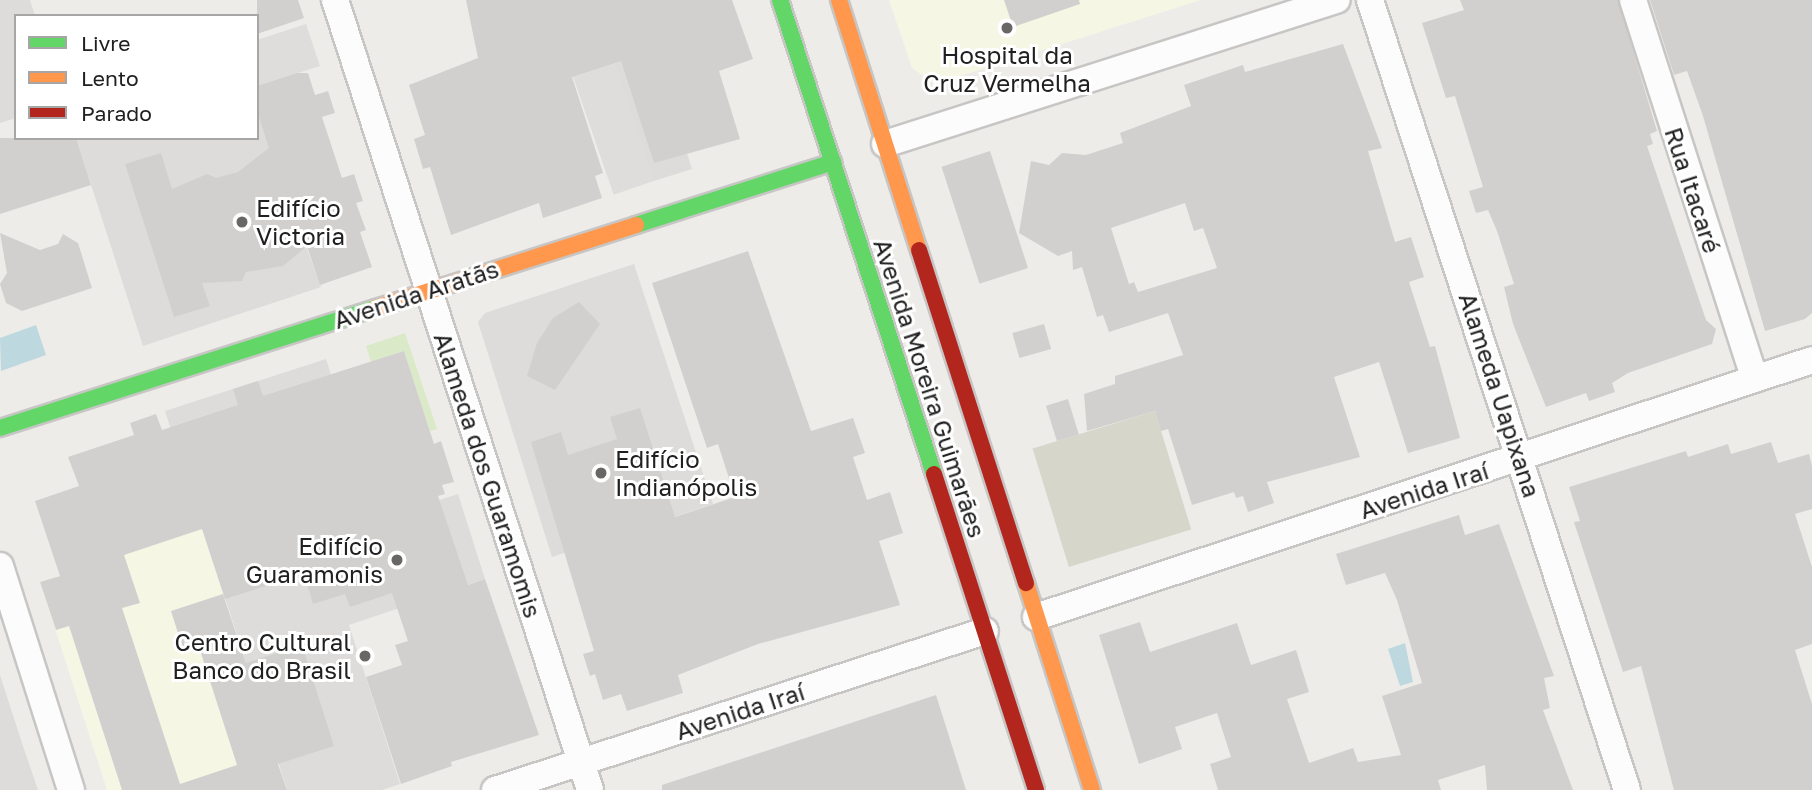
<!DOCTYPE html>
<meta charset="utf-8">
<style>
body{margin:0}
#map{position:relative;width:1812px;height:790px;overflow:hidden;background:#eeece9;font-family:"Golos Text",sans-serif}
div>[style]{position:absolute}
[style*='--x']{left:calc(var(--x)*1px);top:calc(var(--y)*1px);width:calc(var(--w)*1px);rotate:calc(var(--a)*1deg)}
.residential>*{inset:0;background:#dddcda}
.education>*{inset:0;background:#f6f6e5}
.construction>*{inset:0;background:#d7d6cb;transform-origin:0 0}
.grass>*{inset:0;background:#daeac9}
.parking>*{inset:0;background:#dedddc;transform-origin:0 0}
.water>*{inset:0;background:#bed8e0}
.building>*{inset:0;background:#d2d0ce;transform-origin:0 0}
.roads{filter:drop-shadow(2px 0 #c7c6c5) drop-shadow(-2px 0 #c7c6c5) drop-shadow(0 2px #c7c6c5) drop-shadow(0 -2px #c7c6c5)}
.street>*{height:26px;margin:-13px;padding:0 13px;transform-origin:13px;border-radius:13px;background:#fcfcfc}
.fast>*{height:16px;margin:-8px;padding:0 8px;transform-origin:8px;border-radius:8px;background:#63d668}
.slow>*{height:16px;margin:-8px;padding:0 8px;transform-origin:8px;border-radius:8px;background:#ff974d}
.jam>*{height:16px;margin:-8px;padding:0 8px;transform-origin:8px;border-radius:8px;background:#b3261e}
.dots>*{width:19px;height:19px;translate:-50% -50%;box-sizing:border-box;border:4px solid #fff;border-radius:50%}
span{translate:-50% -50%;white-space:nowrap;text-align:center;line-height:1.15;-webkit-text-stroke:6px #fff;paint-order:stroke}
.poi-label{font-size:24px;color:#202020}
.left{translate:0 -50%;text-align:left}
.right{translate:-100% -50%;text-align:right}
.street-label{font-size:24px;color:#202020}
.legend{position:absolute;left:14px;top:14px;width:245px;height:126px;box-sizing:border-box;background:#fff;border:2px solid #a6a6a6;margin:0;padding:9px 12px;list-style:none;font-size:21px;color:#202020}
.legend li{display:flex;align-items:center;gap:14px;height:35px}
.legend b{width:35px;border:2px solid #a6a6a6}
</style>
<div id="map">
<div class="residential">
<div style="clip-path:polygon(0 0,30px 0,35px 16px,16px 16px,16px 118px,0 123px)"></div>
<div style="clip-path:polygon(638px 0,692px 169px,654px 181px,593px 3px)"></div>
<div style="clip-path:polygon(257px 111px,321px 287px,143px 346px,76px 138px,257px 138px)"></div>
<div style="clip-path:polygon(634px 264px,713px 504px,552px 557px,478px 322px,485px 313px)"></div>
<div style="clip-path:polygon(326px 359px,377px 520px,458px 494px,485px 579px,349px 625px,400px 784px,382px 790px,287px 790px,165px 411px)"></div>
<div style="clip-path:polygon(0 675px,22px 743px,38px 790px,0 790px)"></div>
</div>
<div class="education">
<div style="clip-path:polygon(889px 0,1201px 0,935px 84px,912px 68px)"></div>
<div style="clip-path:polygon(202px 529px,287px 790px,107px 790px,40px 582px)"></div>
</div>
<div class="construction">
<div style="left:1155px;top:411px;width:124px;height:128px;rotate:73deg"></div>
</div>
<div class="grass">
<div style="clip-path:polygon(405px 333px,437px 429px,430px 431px,404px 351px,371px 362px,366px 346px)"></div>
</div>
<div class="parking">
<div style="left:599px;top:20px;width:170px;height:43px;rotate:71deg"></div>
<div style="clip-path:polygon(306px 24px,320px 66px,257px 86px,257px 40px)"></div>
</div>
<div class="water">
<div style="clip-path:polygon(36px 325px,46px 355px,1px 371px,0 338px)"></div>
<div style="clip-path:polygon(1405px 643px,1413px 682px,1400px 686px,1388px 649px)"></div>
</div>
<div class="building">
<div style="clip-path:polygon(257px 0,298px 0,304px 18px,257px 34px)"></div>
<div style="clip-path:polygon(466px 0,732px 0,753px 59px,719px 71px,740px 139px,654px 163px,621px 61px,572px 77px,603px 173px,595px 176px,602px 198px,543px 218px,539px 203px,451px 235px,430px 167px,423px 169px,414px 139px,425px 135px,409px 85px,478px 58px)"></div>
<div style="clip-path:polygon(1004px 0,1079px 0,1080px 4px,1013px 27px)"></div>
<div style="clip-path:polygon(1460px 0,1618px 0,1657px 131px,1650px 134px,1653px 144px,1647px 146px,1706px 320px,1716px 329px,1712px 344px,1628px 373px,1612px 383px,1615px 392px,1589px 401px,1586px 393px,1546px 407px,1513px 324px,1504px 287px,1514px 284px,1497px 231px,1488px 210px,1476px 213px,1469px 191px,1483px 187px,1455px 96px,1446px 98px,1422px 23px,1464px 10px)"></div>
<div style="clip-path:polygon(1650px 0,1812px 0,1812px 313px,1805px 319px,1765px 331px,1703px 116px,1687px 71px,1674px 75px)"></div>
<div style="clip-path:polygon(evenodd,1343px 44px,1382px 148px,1368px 151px,1395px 242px,1411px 237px,1424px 277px,1409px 282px,1430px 347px,1435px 346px,1460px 438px,1408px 453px,1379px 362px,1334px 377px,1360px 457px,1267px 482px,1274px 503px,1248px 512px,1243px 496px,1236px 498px,1234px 492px,1192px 505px,1168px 429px,1161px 431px,1155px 411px,1087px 431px,1084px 394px,1115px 384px,1115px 376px,1183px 355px,1168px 313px,1109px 332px,1103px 315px,1097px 317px,1082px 267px,1073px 270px,1072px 251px,1058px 256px,1019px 233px,1031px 161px,1049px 165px,1062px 153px,1086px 155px,1123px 143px,1120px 133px,1191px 106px,1184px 85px,1243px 65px,1245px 72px,1343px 44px,1185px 203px,1194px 231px,1203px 228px,1217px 268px,1138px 292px,1134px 282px,1129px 284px,1111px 228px,1185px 203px)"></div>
<div style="clip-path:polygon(297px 73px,308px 73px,315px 95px,328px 91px,335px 113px,322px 117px,342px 178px,354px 174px,363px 201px,356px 203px,366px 230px,360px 232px,372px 267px,320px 285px,307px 246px,283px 266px,246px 272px,242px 281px,202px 283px,210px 306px,174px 317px,125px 164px,161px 153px,172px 189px,207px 174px,216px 178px,238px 172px,269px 148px,257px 111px,257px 86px)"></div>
<div style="clip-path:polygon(0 138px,76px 138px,91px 185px,0 214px)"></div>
<div style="left:990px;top:151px;width:123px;height:51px;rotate:72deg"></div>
<div style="clip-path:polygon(0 233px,40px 250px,58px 244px,63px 234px,78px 243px,92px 288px,22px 311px,6px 303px,0 284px,7px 273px)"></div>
<div style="clip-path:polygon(748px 251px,811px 431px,853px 418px,865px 453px,853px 457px,867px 500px,890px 492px,903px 533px,879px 541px,900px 605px,758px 644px,678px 675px,683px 693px,627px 711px,621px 694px,603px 700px,595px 674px,590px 676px,583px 654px,594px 651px,531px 442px,561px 432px,568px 455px,617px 439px,610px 417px,640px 408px,675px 517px,735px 497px,718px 444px,707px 448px,652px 283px)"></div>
<div style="clip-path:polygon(579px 302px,600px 324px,555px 390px,527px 376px,537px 343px,553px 318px)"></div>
<div style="left:1044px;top:324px;width:26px;height:33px;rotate:74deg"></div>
<div style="clip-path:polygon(404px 351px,434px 444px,441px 441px,454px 482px,442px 485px,445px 494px,438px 496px,468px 585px,485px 579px,539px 735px,451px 762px,452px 766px,401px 784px,366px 677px,402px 665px,395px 645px,408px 641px,392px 593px,350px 607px,345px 594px,313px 604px,304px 574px,225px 599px,202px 529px,124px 555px,140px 603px,122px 608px,180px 784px,237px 765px,199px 647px,184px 652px,171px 611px,223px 594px,246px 663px,302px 645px,334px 746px,278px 764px,287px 790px,122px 790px,69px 626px,56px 630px,40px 582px,60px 576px,35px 501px,79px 486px,68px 457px,134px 435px,130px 423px,156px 414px,162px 430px,238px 405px,233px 389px,258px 381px,263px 396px)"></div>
<div style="left:1068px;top:399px;width:37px;height:23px;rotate:73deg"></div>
<div style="clip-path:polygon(1771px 442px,1778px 463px,1809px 454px,1812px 466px,1812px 509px,1795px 514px,1812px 567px,1812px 644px,1795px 650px,1812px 704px,1812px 790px,1674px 790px,1641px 666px,1623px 672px,1574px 522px,1580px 521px,1569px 487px,1686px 451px,1688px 457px,1728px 444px,1731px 454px)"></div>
<div style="clip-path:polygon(1459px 515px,1465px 535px,1499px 524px,1554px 676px,1544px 678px,1550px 708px,1543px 710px,1573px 790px,1487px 790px,1485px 765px,1438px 780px,1441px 790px,1218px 790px,1210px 764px,1231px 757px,1217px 713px,1175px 727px,1182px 749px,1139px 764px,1099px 635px,1140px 622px,1150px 652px,1237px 623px,1251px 665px,1296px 650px,1309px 692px,1287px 699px,1309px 763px,1353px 748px,1358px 762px,1401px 755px,1382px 696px,1422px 683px,1397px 600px,1385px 573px,1346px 585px,1336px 554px)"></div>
<div style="clip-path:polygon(936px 695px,966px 790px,662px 790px,662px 785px)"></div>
</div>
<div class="roads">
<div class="street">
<div style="--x:335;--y:0;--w:830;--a:72.11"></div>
<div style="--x:1370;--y:0;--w:831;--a:71.98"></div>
<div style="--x:1633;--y:0;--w:398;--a:72.2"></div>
<div style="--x:885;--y:144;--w:474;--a:-17.7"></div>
<div style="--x:0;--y:566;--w:235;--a:72.4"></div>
<div style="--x:1036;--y:617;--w:817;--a:-18.32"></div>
<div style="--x:495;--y:790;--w:515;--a:-17.98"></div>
</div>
<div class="fast">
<div style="--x:780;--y:0;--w:498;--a:72"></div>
<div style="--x:636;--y:225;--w:207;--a:-17.7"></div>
<div style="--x:0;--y:428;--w:395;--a:-17.7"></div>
</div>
<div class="slow">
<div style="--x:839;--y:0;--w:262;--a:72.3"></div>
<div style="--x:376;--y:308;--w:273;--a:-17.7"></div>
<div style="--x:1026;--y:583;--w:217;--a:72.3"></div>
</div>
<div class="jam">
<div style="--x:919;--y:250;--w:350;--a:72.2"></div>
<div style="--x:934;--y:474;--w:332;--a:72.1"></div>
</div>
</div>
<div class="dots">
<div style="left:1007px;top:28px;background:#686766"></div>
<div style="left:242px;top:222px;background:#686766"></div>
<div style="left:601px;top:473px;background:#686766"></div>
<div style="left:397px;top:560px;background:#686766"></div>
<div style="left:365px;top:656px;background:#686766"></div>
</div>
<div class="poi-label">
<span style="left:1007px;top:69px">Hospital da<br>Cruz Vermelha</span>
<span class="left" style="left:256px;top:222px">Edifício<br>Victoria</span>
<span class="left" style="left:615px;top:473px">Edifício<br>Indianópolis</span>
<span class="right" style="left:383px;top:560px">Edifício<br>Guaramonis</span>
<span class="right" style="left:351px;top:656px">Centro Cultural<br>Banco do Brasil</span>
</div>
<div class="street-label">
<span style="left:1693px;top:190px;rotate:72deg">Rua Itacaré</span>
<span style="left:416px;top:294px;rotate:-18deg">Avenida Aratãs</span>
<span style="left:930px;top:388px;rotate:72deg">Avenida Moreira Guimarães</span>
<span style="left:1500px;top:395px;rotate:72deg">Alameda Uapixana</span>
<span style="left:488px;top:475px;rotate:72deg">Alameda dos Guaramomis</span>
<span style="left:1424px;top:490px;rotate:-18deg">Avenida Iraí</span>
<span style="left:740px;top:711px;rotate:-18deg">Avenida Iraí</span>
</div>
<ul class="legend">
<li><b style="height:9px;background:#63d668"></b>Livre</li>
<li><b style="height:9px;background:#ff974d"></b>Lento</li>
<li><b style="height:9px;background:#b3261e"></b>Parado</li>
</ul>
</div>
